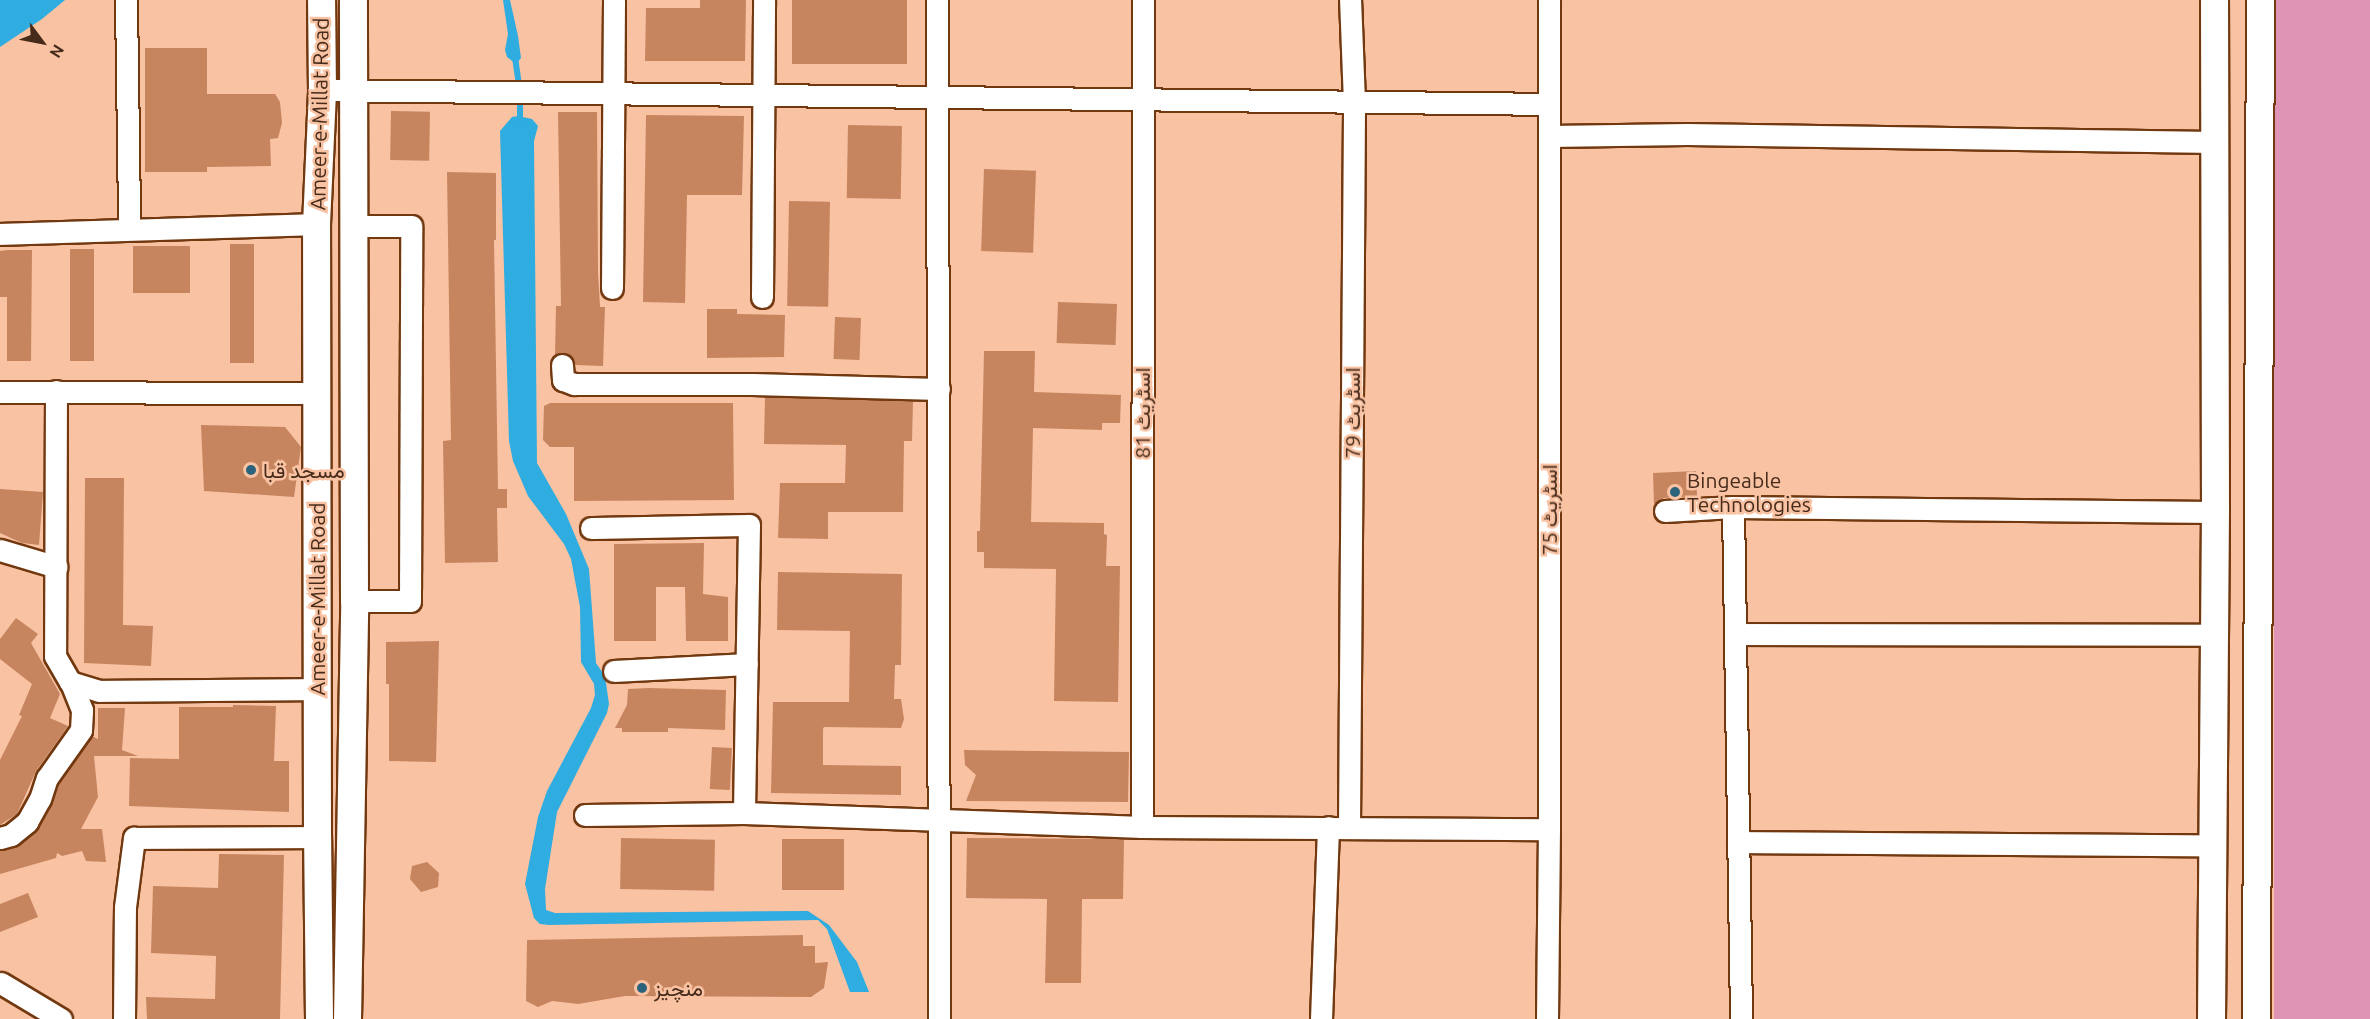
<!DOCTYPE html>
<meta charset="utf-8">
<style>
body{margin:0}
#map{position:relative;width:2370px;height:1019px;overflow:hidden;background:#f9c2a2;font-family:Ubuntu,Vazirmatn,sans-serif}
div>[style]{position:absolute}
[style*='--x']{left:calc(var(--x)*1px);top:calc(var(--y)*1px);width:calc(var(--w)*1px);rotate:calc(var(--a)*1deg)}
.green>*{inset:0;background:#df94b5;transform-origin:0 0}
.water>*{inset:0;background:#2face0}
.stream>*{height:6px;margin:-3px;padding:0 3px;transform-origin:3px;border-radius:3px;background:#2face0}
.building>*{inset:0;background:#c6855e;transform-origin:0 0}
.roads{filter:drop-shadow(2px 0 #72380f) drop-shadow(-2px 0 #72380f) drop-shadow(0 2px #72380f) drop-shadow(0 -2px #72380f)}
.minor>*{height:21px;margin:-10.5px;padding:0 10.5px;transform-origin:10.5px;border-radius:10.5px;background:#fff}
.major>*{height:27px;margin:-13.5px;padding:0 13.5px;transform-origin:13.5px;border-radius:13.5px;background:#fff}
.dots>*{width:16px;height:16px;translate:-50% -50%;box-sizing:border-box;border:3px solid #f9c2a2;border-radius:50%}
span{translate:-50% -50%;white-space:nowrap;text-align:center;line-height:1.15;-webkit-text-stroke:5px #f9c2a2;paint-order:stroke}
.street-label{font-size:21px;color:#462b1b}
.poi-label{font-size:21px;color:#462b1b}
.left{translate:0 -50%;text-align:left}
.north{position:absolute;left:12px;top:12px;width:60px;height:60px;-webkit-text-stroke:4px #f9c2a2;paint-order:stroke;rotate:122deg;font-size:16px;font-weight:700;line-height:24px;text-align:center;color:#462b1b}
.north::after{content:'';display:block;margin:auto;width:21px;height:27px;background:#462b1b;clip-path:polygon(50% 0,100% 100%,50% 72%,0 100%)}
</style>
<div id="map">
<div class="green">
<div style="left:2274px;top:0;width:96px;height:1019px"></div>
</div>
<div class="water">
<div style="clip-path:polygon(0 0,65px 0,42px 19px,0 47px)"></div>
<div style="clip-path:polygon(503px 0,510px 0,518px 36px,521px 58px,516px 64px,507px 57px,505px 50px,508px 34px)"></div>
<div style="clip-path:polygon(518px 116px,532px 119px,538px 126px,534px 141px,537px 463px,566px 514px,589px 569px,596px 663px,605px 676px,609px 704px,607px 713px,557px 812px,545px 889px,546px 910px,555px 913px,808px 911px,829px 925px,857px 962px,869px 992px,850px 992px,827px 929px,818px 920px,549px 925px,540px 924px,534px 918px,525px 884px,538px 817px,547px 791px,591px 708px,595px 695px,594px 684px,581px 662px,580px 607px,571px 559px,564px 544px,528px 496px,513px 461px,509px 441px,500px 131px,512px 117px)"></div>
</div>
<div class="stream">
<div style="--x:515;--y:57;--w:35;--a:82"></div>
<div style="--x:520;--y:92;--w:32;--a:90"></div>
</div>
<div class="building">
<div style="clip-path:polygon(700px 0,746px 0,745px 61px,645px 61px,646px 8px,700px 8px)"></div>
<div style="left:792px;top:0;width:115px;height:64px"></div>
<div style="clip-path:polygon(145px 48px,207px 48px,207px 94px,275px 94px,280px 102px,282px 123px,278px 138px,270px 139px,271px 166px,207px 167px,207px 172px,145px 172px)"></div>
<div style="left:391px;top:111px;width:39px;height:49px;rotate:1deg"></div>
<div style="clip-path:polygon(558px 112px,597px 112px,598px 272px,600px 307px,605px 307px,603px 366px,575px 365px,568px 354px,555px 355px,556px 306px,561px 306px)"></div>
<div style="clip-path:polygon(646px 115px,744px 116px,742px 195px,687px 195px,685px 303px,643px 302px)"></div>
<div style="left:848px;top:125px;width:54px;height:73px;rotate:1deg"></div>
<div style="left:984px;top:169px;width:52px;height:82px;rotate:2deg"></div>
<div style="clip-path:polygon(447px 172px,496px 173px,496px 240px,494px 240px,498px 489px,507px 489px,507px 508px,497px 508px,498px 562px,445px 563px,443px 441px,451px 440px)"></div>
<div style="left:789px;top:201px;width:41px;height:105px;rotate:1deg"></div>
<div style="left:230px;top:244px;width:24px;height:119px"></div>
<div style="left:133px;top:246px;width:57px;height:47px"></div>
<div style="left:70px;top:249px;width:24px;height:112px"></div>
<div style="clip-path:polygon(8px 250px,32px 250px,31px 361px,7px 361px,7px 297px,0 297px,0 251px)"></div>
<div style="left:1058px;top:302px;width:59px;height:41px;rotate:2deg"></div>
<div style="clip-path:polygon(707px 309px,737px 309px,737px 314px,785px 315px,784px 357px,707px 358px)"></div>
<div style="left:835px;top:317px;width:26px;height:42px;rotate:2deg"></div>
<div style="clip-path:polygon(984px 351px,1035px 351px,1034px 392px,1121px 395px,1120px 423px,1102px 423px,1102px 430px,1033px 428px,1031px 522px,1104px 523px,1104px 534px,1107px 535px,1106px 566px,1120px 566px,1118px 702px,1054px 701px,1056px 569px,984px 568px,984px 552px,977px 552px,977px 531px,980px 531px)"></div>
<div style="clip-path:polygon(765px 397px,913px 401px,912px 441px,904px 441px,903px 512px,828px 512px,828px 539px,778px 538px,780px 483px,845px 483px,846px 445px,764px 444px)"></div>
<div style="clip-path:polygon(550px 403px,733px 403px,734px 500px,574px 501px,574px 447px,550px 447px,543px 440px,544px 406px)"></div>
<div style="clip-path:polygon(201px 425px,285px 427px,301px 447px,294px 497px,204px 491px)"></div>
<div style="clip-path:polygon(1696px 471px,1697px 496px,1664px 498px,1654px 504px,1653px 473px)"></div>
<div style="clip-path:polygon(85px 478px,124px 478px,123px 625px,153px 626px,151px 666px,84px 663px)"></div>
<div style="clip-path:polygon(0 489px,43px 492px,39px 545px,22px 543px,0 533px)"></div>
<div style="clip-path:polygon(704px 543px,703px 594px,728px 597px,728px 641px,686px 641px,685px 587px,656px 587px,656px 641px,614px 641px,614px 544px)"></div>
<div style="clip-path:polygon(778px 572px,902px 574px,901px 665px,895px 665px,894px 699px,901px 699px,904px 719px,901px 728px,824px 727px,823px 729px,823px 765px,901px 766px,901px 795px,771px 793px,773px 702px,849px 702px,850px 631px,777px 630px)"></div>
<div style="clip-path:polygon(16px 618px,38px 634px,31px 643px,60px 694px,50px 718px,68px 726px,36px 771px,17px 814px,0 825px,0 760px,22px 716px,19px 715px,32px 684px,0 659px,0 639px)"></div>
<div style="clip-path:polygon(439px 641px,436px 762px,389px 761px,389px 684px,386px 684px,386px 642px)"></div>
<div style="clip-path:polygon(649px 688px,726px 690px,725px 730px,668px 728px,668px 732px,622px 732px,622px 728px,615px 728px,627px 705px,628px 689px)"></div>
<div style="clip-path:polygon(233px 705px,276px 706px,274px 761px,289px 761px,289px 812px,129px 806px,130px 758px,179px 759px,179px 707px,233px 707px)"></div>
<div style="clip-path:polygon(98px 708px,125px 708px,122px 750px,138px 756px,94px 756px,98px 797px,81px 829px,102px 829px,106px 862px,86px 861px,82px 851px,62px 856px,57px 853px,56px 858px,0 874px,0 850px,19px 845px,35px 832px,51px 805px,58px 784px,92px 736px,98px 739px)"></div>
<div style="left:712px;top:747px;width:20px;height:42px;rotate:3deg"></div>
<div style="clip-path:polygon(964px 750px,1129px 752px,1128px 802px,966px 801px,976px 775px,965px 765px)"></div>
<div style="left:621px;top:838px;width:94px;height:51px;rotate:1deg"></div>
<div style="clip-path:polygon(967px 838px,1124px 839px,1123px 899px,1082px 899px,1081px 983px,1045px 983px,1047px 899px,966px 898px)"></div>
<div style="left:782px;top:839px;width:62px;height:51px"></div>
<div style="clip-path:polygon(219px 854px,284px 855px,280px 1019px,147px 1019px,146px 997px,215px 999px,216px 956px,151px 953px,153px 886px,218px 888px)"></div>
<div style="clip-path:polygon(427px 862px,439px 873px,438px 887px,421px 892px,410px 879px,412px 866px)"></div>
<div style="clip-path:polygon(28px 893px,38px 917px,0 932px,0 904px)"></div>
<div style="clip-path:polygon(803px 935px,803px 946px,815px 946px,815px 963px,828px 962px,824px 988px,811px 997px,625px 996px,578px 1004px,552px 1001px,538px 1007px,526px 1001px,527px 940px)"></div>
</div>
<div class="roads">
<div class="minor">
<div style="--x:126;--y:0;--w:229;--a:89.2"></div>
<div style="--x:937;--y:0;--w:1019;--a:89.89"></div>
<div style="--x:322;--y:90;--w:1227;--a:0.65"></div>
<div style="--x:1549;--y:136;--w:138;--a:-0.8"></div>
<div style="--x:1687;--y:134;--w:527;--a:0.87"></div>
<div style="--x:0;--y:234;--w:316;--a:-1.8"></div>
<div style="--x:612;--y:288;--w:288;--a:-89.6"></div>
<div style="--x:762;--y:297;--w:297;--a:-89.6"></div>
<div style="--x:562;--y:365;--w:15;--a:86"></div>
<div style="--x:563;--y:380;--w:12;--a:20"></div>
<div style="--x:574;--y:384;--w:178;--a:0"></div>
<div style="--x:752;--y:384;--w:187;--a:1.5"></div>
<div style="--x:56;--y:391;--w:265;--a:90.2"></div>
<div style="--x:55;--y:656;--w:30;--a:60"></div>
<div style="--x:70;--y:682;--w:30;--a:17"></div>
<div style="--x:99;--y:691;--w:218;--a:-0.5"></div>
<div style="--x:0;--y:392;--w:318;--a:0.2"></div>
<div style="--x:1733;--y:507;--w:512;--a:89.1"></div>
<div style="--x:1665;--y:511;--w:68;--a:-3.4"></div>
<div style="--x:1733;--y:507;--w:482;--a:0.6"></div>
<div style="--x:591;--y:528;--w:158;--a:-1.1"></div>
<div style="--x:749;--y:525;--w:288;--a:91"></div>
<div style="--x:0;--y:550;--w:59;--a:16.6"></div>
<div style="--x:354;--y:601;--w:56;--a:0"></div>
<div style="--x:410;--y:601;--w:375;--a:-89.8"></div>
<div style="--x:411;--y:226;--w:55;--a:180"></div>
<div style="--x:1735;--y:634;--w:478;--a:0.1"></div>
<div style="--x:614;--y:671;--w:133;--a:-3"></div>
<div style="--x:585;--y:815;--w:159;--a:-0.7"></div>
<div style="--x:744;--y:813;--w:398;--a:2"></div>
<div style="--x:1142;--y:827;--w:407;--a:0.3"></div>
<div style="--x:1142;--y:827;--w:827;--a:-89.93"></div>
<div style="--x:1349;--y:827;--w:725;--a:-89.6"></div>
<div style="--x:1354;--y:102;--w:102;--a:-92.2"></div>
<div style="--x:0;--y:838;--w:11;--a:-15"></div>
<div style="--x:11;--y:835;--w:21;--a:-39"></div>
<div style="--x:27;--y:822;--w:26;--a:-61"></div>
<div style="--x:40;--y:799;--w:22;--a:-72"></div>
<div style="--x:47;--y:778;--w:59;--a:-54.7"></div>
<div style="--x:81;--y:730;--w:20;--a:-87"></div>
<div style="--x:82;--y:710;--w:29;--a:-112"></div>
<div style="--x:1738;--y:842;--w:473;--a:0.4"></div>
<div style="--x:1;--y:983;--w:70;--a:31"></div>
<div style="--x:124;--y:1019;--w:112;--a:-89.5"></div>
<div style="--x:125;--y:907;--w:70;--a:-82.6"></div>
<div style="--x:134;--y:838;--w:183;--a:-0.3"></div>
<div style="--x:1321;--y:1019;--w:192;--a:-87.9"></div>
<div style="--x:1547;--y:1019;--w:190;--a:-89.4"></div>
<div style="--x:1549;--y:829;--w:829;--a:-90"></div>
</div>
<div class="major">
<div style="--x:319;--y:1019;--w:182;--a:-90.6"></div>
<div style="--x:317;--y:837;--w:613;--a:-90.09"></div>
<div style="--x:316;--y:224;--w:134;--a:-87.4"></div>
<div style="--x:322;--y:90;--w:90;--a:-90.6"></div>
<div style="--x:347;--y:1019;--w:418;--a:-89"></div>
<div style="--x:354;--y:601;--w:601;--a:-90.1"></div>
<div style="--x:2211;--y:1019;--w:507;--a:-89.55"></div>
<div style="--x:2215;--y:512;--w:512;--a:-90.11"></div>
<div style="--x:2256;--y:1019;--w:1019;--a:-89.78"></div>
</div>
</div>
<div class="dots">
<div style="left:251px;top:470px;background:#2b637d"></div>
<div style="left:1675px;top:492px;background:#2b637d"></div>
<div style="left:642px;top:988px;background:#2b637d"></div>
</div>
<div class="street-label">
<span style="left:319px;top:114px;rotate:-89deg">Ameer-e-Millat Road</span>
<span style="left:1142px;top:413px;rotate:-90deg">اسٹریٹ 81</span>
<span style="left:1352px;top:413px;rotate:-90deg">اسٹریٹ 79</span>
<span style="left:1549px;top:510px;rotate:-90deg">اسٹریٹ 75</span>
<span style="left:317px;top:599px;rotate:-90deg">Ameer-e-Millat Road</span>
</div>
<div class="poi-label">
<span class="left" style="left:263px;top:470px">مسجد قبا</span>
<span class="left" style="left:1687px;top:492px">Bingeable<br>Technologies</span>
<span class="left" style="left:654px;top:988px">منچیز</span>
</div>
<div class="north">N</div>
</div>
